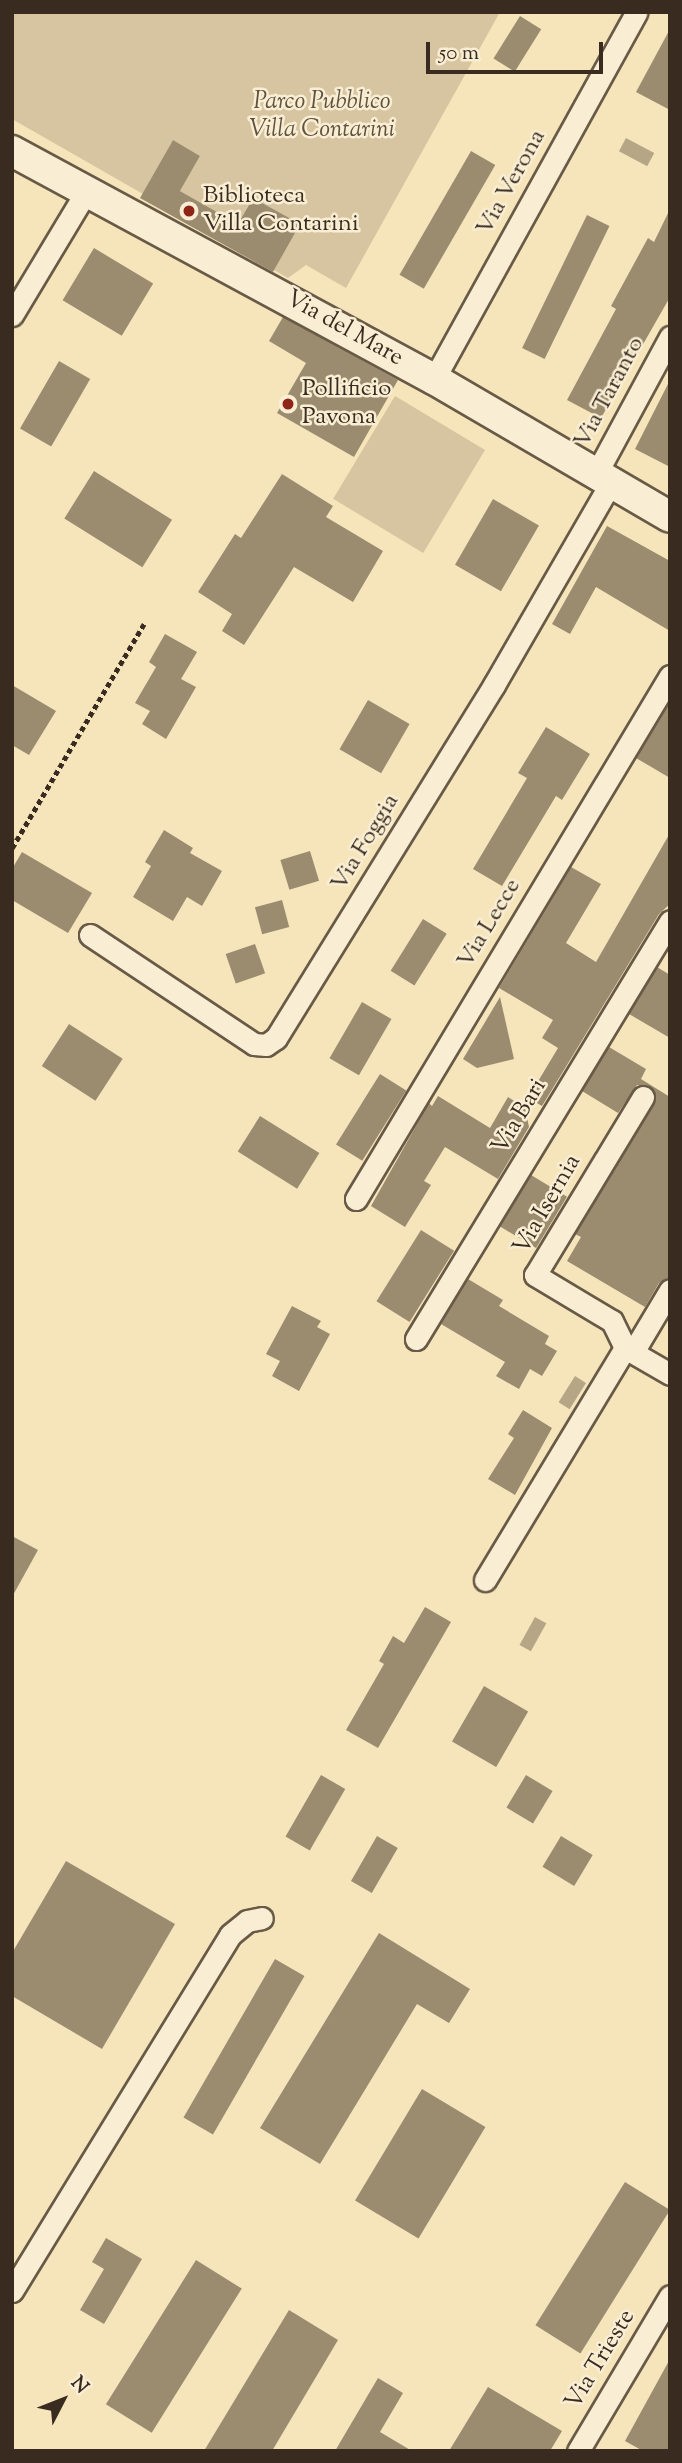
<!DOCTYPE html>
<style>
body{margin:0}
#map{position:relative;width:682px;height:2463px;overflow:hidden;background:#f6e5bb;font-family:"Sorts Mill Goudy",serif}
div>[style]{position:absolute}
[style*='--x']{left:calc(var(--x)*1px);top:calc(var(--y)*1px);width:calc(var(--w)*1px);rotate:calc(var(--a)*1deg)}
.green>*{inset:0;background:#d6c5a0;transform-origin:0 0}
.water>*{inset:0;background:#b6a686;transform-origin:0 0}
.building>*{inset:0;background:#9b8c70;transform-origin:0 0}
.path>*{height:4.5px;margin-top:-2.25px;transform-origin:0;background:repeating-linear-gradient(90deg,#392b1f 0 5px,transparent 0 8.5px)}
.roads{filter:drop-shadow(2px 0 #685a46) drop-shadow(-2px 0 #685a46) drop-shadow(0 2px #685a46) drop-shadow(0 -2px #685a46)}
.street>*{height:21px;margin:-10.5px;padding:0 10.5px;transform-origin:10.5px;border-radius:10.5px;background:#f9eed3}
.secondary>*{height:30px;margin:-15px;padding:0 15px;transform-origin:15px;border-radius:15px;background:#f9eed3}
.dots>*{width:19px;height:19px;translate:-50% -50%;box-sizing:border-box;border:4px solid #f9eed3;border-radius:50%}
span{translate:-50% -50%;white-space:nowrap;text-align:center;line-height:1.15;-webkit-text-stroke:5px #f9eed3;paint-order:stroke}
.park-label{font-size:24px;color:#60523f;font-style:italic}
.street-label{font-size:24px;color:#392b1f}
.poi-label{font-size:24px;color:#392b1f}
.left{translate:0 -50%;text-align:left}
.frame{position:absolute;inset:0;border:14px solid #392b1f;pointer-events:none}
.north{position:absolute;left:28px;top:2365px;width:70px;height:70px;-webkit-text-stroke:5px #f9eed3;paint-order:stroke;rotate:48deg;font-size:19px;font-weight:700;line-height:28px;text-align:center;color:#392b1f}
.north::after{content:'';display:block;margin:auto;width:24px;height:32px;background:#392b1f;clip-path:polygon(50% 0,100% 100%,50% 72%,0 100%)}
.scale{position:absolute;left:426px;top:42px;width:177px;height:32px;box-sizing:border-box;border:4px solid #392b1f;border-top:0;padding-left:9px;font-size:21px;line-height:24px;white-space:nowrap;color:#392b1f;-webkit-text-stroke:5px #f9eed3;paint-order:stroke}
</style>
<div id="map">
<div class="green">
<div style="clip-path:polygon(12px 12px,500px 12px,346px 288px,306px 265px,288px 278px,274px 270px,299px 224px,253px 198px,238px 224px,180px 191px,200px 156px,173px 140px,143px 194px,12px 119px)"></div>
<div style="left:395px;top:396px;width:105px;height:120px;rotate:31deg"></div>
</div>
<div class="water">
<div style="left:626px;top:138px;width:32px;height:15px;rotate:28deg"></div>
<div style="left:575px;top:1376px;width:13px;height:31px;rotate:32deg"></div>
<div style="left:535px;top:1617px;width:13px;height:32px;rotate:29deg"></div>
</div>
<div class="building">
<div style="left:520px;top:16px;width:25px;height:50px;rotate:32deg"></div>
<div style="clip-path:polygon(670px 29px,670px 110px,636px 92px)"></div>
<div style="clip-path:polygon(173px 140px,200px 156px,180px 191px,238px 224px,253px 198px,300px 224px,273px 272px,140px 198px)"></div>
<div style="left:471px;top:151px;width:28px;height:143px;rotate:30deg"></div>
<div style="clip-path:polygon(670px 209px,670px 297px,601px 418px,567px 400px,616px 309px,611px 306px,648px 238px,654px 242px)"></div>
<div style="left:587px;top:215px;width:25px;height:148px;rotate:26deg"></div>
<div style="left:94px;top:248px;width:69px;height:61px;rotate:31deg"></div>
<div style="clip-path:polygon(283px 317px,398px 380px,354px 457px,277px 413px,306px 363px,269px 341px)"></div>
<div style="left:59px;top:361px;width:36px;height:78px;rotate:30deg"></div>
<div style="clip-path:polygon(670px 380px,670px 467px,635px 449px)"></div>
<div style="left:94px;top:471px;width:92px;height:56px;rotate:32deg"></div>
<div style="clip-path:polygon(282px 474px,333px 506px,326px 517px,383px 551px,353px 602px,294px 567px,244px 645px,222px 631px,232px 614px,198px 592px,235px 534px,241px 538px)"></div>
<div style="left:493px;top:499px;width:53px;height:76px;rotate:30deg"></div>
<div style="clip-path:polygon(607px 526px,670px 561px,670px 631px,596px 587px,570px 634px,552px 624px)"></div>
<div style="clip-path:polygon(165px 634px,197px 652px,181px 679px,196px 687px,166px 739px,142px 724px,150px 711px,135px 703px,156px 667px,149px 662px)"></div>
<div style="clip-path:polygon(12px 685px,56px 711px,29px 755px,12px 745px)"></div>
<div style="left:368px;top:700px;width:48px;height:57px;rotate:30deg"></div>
<div style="clip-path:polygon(670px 702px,670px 778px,636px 758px)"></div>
<div style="clip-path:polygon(546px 727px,590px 754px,562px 800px,556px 796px,502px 886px,473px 869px,527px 778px,518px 773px)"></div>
<div style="clip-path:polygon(164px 830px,193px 848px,190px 853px,222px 871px,202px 906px,187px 897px,173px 921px,133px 897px,151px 866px,145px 862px)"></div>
<div style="clip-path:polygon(670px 833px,670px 904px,659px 914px,542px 1106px,528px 1098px,558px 1048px,542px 1038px,553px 1020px,499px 988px,571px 867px,601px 884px,566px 943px,596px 962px)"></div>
<div style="left:310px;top:851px;width:31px;height:31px;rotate:73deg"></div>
<div style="clip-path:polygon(22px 852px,92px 893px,68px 933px,12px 900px,12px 869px)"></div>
<div style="left:282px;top:900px;width:28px;height:28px;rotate:75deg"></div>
<div style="left:423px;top:919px;width:28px;height:61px;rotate:32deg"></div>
<div style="left:255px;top:944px;width:31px;height:31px;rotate:71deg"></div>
<div style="clip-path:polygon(657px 967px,670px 975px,670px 1038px,629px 1014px)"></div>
<div style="clip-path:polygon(500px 997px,514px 1059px,477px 1068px,463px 1059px)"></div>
<div style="left:362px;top:1002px;width:34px;height:65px;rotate:30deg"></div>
<div style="left:69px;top:1024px;width:64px;height:50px;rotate:33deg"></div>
<div style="clip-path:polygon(609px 1047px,646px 1069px,641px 1079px,670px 1097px,670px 1277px,659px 1283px,645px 1307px,567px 1261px,581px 1237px,575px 1234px,656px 1098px,650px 1086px,637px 1085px,618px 1113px,582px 1091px)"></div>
<div style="left:380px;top:1074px;width:31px;height:83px;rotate:32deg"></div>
<div style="clip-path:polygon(438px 1096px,490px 1128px,508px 1097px,525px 1108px,529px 1127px,498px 1179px,445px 1147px,424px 1181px,431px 1185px,405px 1227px,371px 1206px,429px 1103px,432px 1106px)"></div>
<div style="left:260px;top:1116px;width:70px;height:42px;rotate:32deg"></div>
<div style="left:531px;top:1175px;width:42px;height:60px;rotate:31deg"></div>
<div style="left:421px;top:1230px;width:39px;height:84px;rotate:32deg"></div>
<div style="clip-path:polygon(468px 1279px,503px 1300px,499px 1306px,549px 1336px,545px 1344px,557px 1351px,542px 1376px,530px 1369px,519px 1389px,496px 1376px,505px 1362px,441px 1324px)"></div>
<div style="clip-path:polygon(292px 1306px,321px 1321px,317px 1327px,330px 1334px,299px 1391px,272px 1376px,280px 1361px,266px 1354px)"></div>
<div style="clip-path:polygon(523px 1410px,552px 1428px,515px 1495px,488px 1479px,514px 1438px,508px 1434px)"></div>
<div style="clip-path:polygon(12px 1536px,38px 1550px,12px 1597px)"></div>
<div style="clip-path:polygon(425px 1607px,451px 1622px,378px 1748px,346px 1730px,384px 1664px,379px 1661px,393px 1636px,404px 1643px)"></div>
<div style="left:484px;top:1686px;width:51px;height:64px;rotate:30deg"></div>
<div style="left:321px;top:1775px;width:28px;height:71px;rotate:30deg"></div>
<div style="left:526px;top:1775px;width:31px;height:38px;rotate:31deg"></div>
<div style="left:377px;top:1836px;width:24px;height:52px;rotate:30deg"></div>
<div style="left:561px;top:1836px;width:37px;height:36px;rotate:31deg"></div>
<div style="clip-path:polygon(66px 1861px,175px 1924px,102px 2049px,12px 1996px,12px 1953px)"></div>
<div style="clip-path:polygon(379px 1933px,470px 1989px,449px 2023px,417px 2004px,320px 2164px,260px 2128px)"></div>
<div style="left:275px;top:1959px;width:34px;height:183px;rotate:30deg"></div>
<div style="left:422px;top:2089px;width:74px;height:130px;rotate:31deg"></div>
<div style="left:625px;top:2182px;width:53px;height:169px;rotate:32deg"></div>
<div style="clip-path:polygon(106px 2238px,142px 2259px,104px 2324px,80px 2310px,104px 2269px,92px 2262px)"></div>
<div style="left:196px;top:2260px;width:54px;height:170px;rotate:32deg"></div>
<div style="clip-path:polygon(289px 2310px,338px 2340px,272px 2451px,204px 2451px)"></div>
<div style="clip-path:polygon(670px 2359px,670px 2451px,643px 2451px,625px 2441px)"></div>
<div style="clip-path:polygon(378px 2378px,403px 2393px,380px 2432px,412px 2451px,335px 2451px)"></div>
<div style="clip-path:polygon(488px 2387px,562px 2431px,550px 2451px,449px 2451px)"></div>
</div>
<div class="path">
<div style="--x:12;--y:848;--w:260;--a:-59.5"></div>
</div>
<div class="roads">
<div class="street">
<div style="--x:12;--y:315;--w:144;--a:-59"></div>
<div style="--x:434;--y:379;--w:419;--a:-61.1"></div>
<div style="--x:596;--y:474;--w:156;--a:-61.6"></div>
<div style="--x:90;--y:935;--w:197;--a:33.6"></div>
<div style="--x:254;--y:1044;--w:12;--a:5"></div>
<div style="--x:266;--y:1045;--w:12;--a:-35"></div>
<div style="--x:276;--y:1038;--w:415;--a:-58.3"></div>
<div style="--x:494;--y:685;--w:234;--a:-60"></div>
<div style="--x:643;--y:1097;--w:208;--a:121.2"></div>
<div style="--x:535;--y:1275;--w:90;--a:30.9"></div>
<div style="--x:612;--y:1321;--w:30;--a:64"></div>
<div style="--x:625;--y:1348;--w:52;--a:30"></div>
<div style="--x:356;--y:1199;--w:610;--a:-59.02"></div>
<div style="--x:416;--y:1339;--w:489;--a:-58.7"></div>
<div style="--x:633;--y:1352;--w:72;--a:-59.2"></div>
<div style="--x:485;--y:1580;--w:271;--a:-58.9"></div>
<div style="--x:12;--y:2291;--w:417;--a:-58.5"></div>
<div style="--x:230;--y:1935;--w:22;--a:-39"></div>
<div style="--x:247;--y:1921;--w:15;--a:-11"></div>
<div style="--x:578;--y:2451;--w:180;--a:-59.3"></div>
</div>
<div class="secondary">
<div style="--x:12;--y:151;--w:480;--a:28.4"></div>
<div style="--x:434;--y:379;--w:273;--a:30.3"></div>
</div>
</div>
<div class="dots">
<div style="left:189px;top:211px;background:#8f2418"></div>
<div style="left:288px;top:404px;background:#8f2418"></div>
</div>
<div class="park-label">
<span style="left:322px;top:117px">Parco Pubblico<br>Villa Contarini</span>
</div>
<div class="street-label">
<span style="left:512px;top:183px;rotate:-61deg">Via Verona</span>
<span style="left:344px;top:329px;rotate:29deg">Via del Mare</span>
<span style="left:610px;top:393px;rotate:-62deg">Via Taranto</span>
<span style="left:366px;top:843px;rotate:-59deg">Via Foggia</span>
<span style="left:490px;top:924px;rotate:-59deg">Via Lecce</span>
<span style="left:520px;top:1117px;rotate:-59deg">Via Bari</span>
<span style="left:548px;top:1205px;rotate:-60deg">Via Isernia</span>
<span style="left:601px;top:2360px;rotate:-59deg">Via Trieste</span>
</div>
<div class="poi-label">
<span class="left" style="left:203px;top:211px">Biblioteca<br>Villa Contarini</span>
<span class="left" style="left:302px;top:404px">Pollificio<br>Pavona</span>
</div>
<div class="frame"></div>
<div class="north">N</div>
<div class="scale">50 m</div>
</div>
